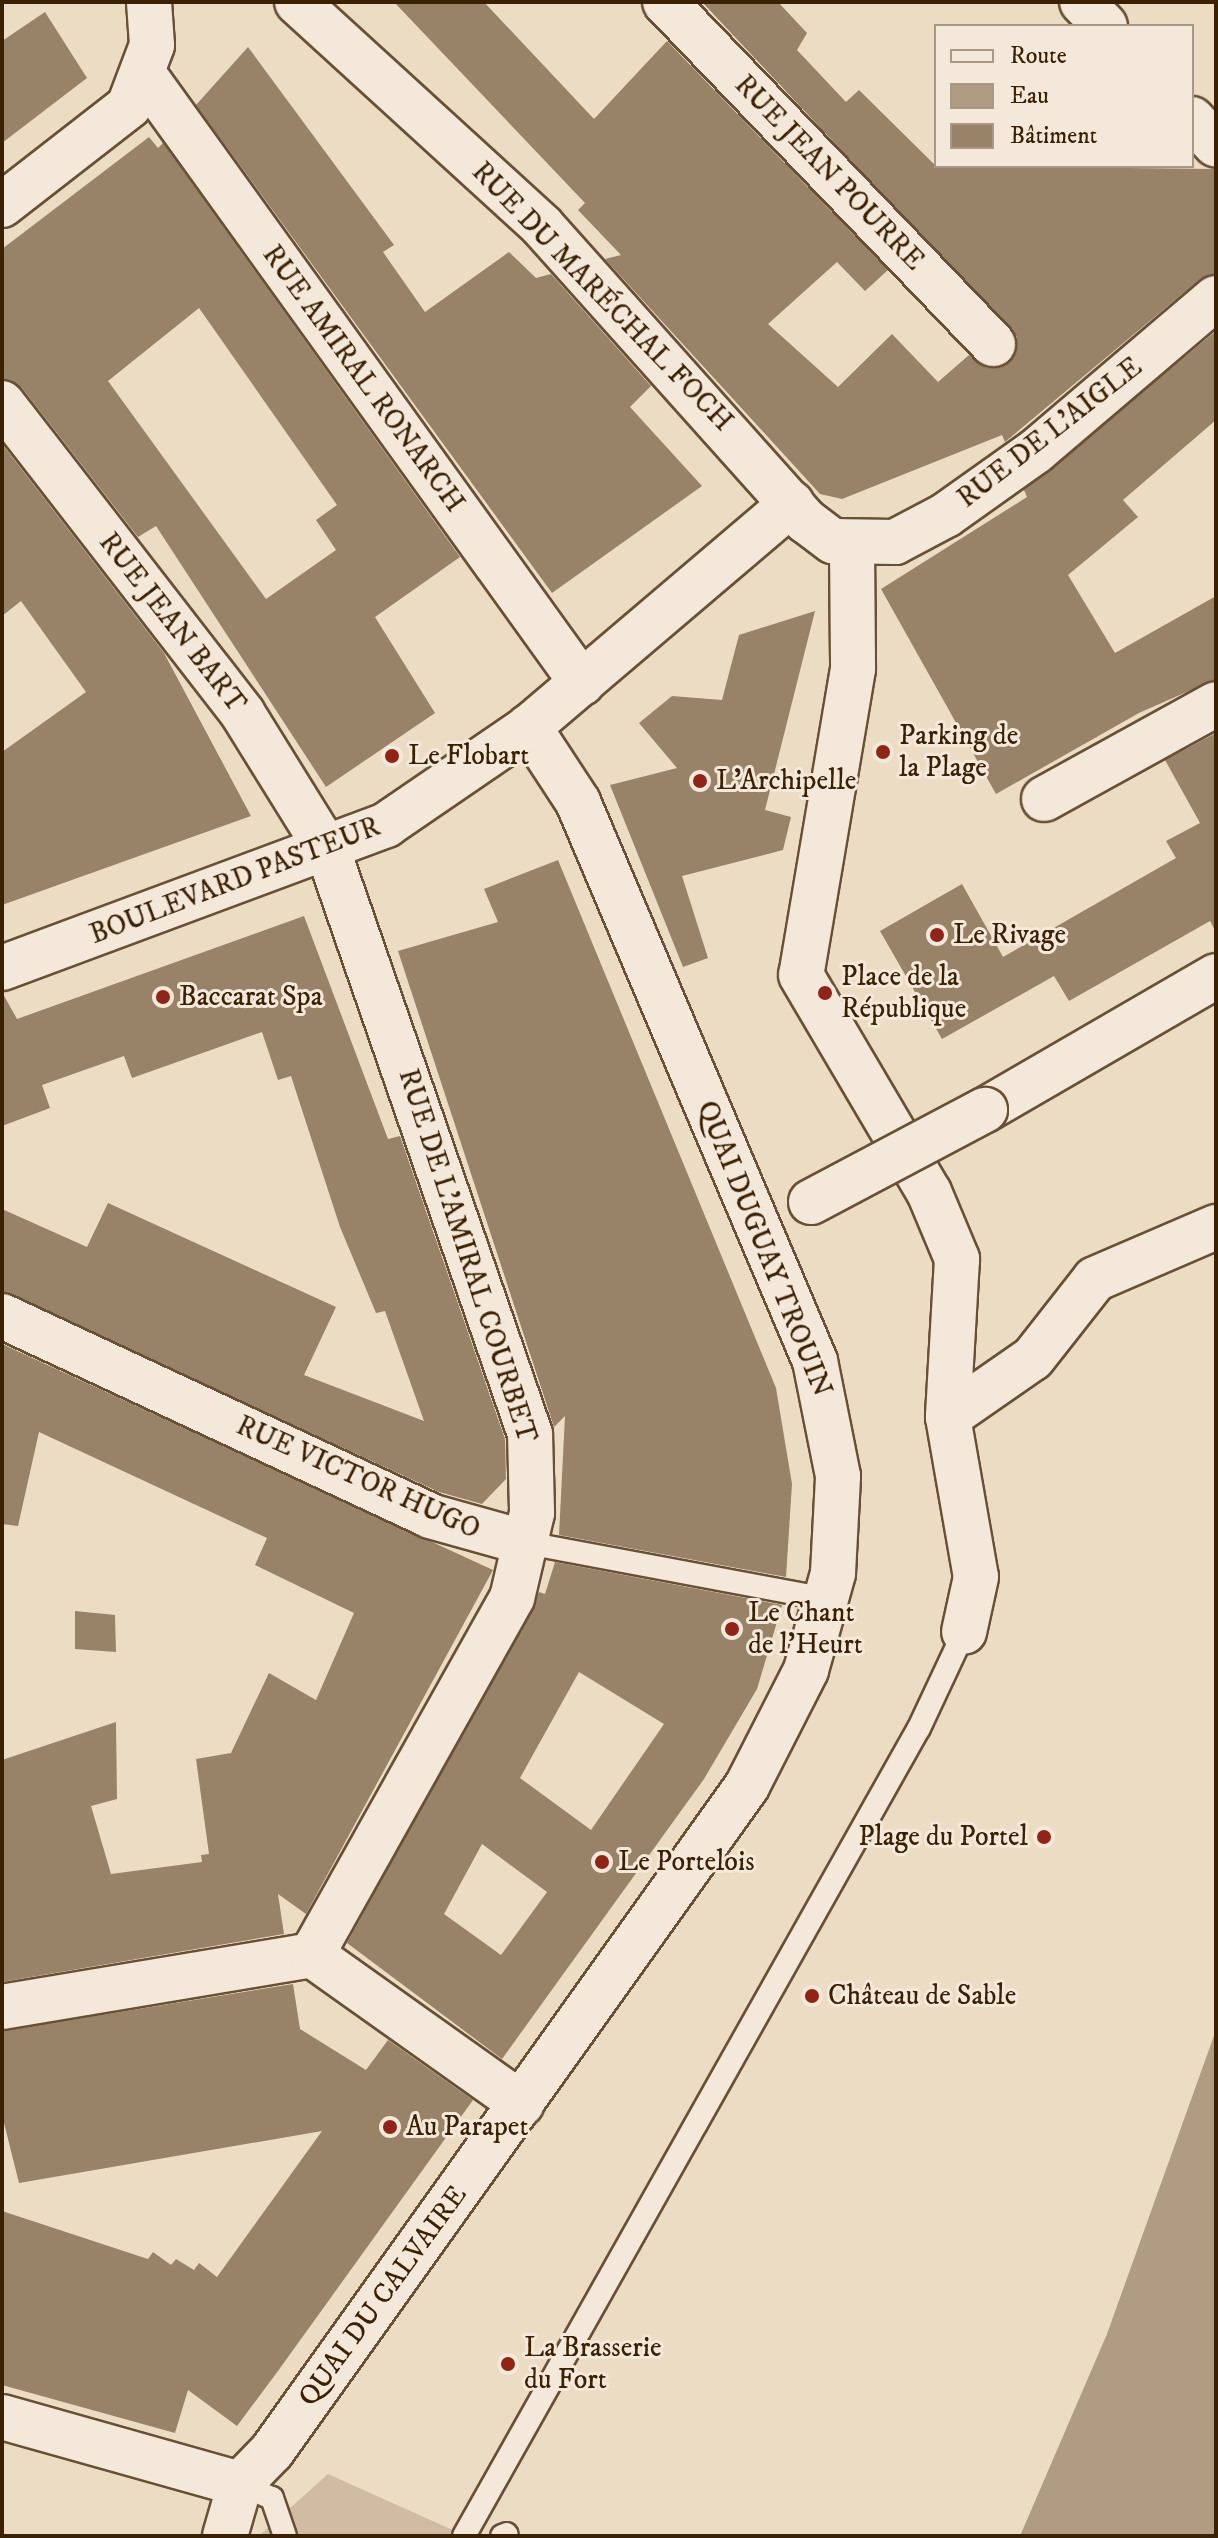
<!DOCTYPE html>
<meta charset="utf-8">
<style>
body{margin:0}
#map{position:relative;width:1218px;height:2538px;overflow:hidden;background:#eddcc4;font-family:"IM FELL DW Pica",serif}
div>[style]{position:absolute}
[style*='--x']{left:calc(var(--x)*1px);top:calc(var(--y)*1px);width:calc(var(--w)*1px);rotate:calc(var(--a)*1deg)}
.green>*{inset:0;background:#cfbca3}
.water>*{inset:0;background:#b09c83}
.building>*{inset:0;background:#988268}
.roads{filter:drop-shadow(2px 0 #685034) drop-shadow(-2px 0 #685034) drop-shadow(0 2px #685034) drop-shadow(0 -2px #685034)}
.lane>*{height:22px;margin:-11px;padding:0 11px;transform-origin:11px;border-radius:11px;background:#f3e8d9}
.street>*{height:44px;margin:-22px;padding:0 22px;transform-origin:22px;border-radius:22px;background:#f3e8d9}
.secondary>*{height:44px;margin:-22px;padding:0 22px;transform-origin:22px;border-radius:22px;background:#f3e8d9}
.bridges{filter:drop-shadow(2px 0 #685034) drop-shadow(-2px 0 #685034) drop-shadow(0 2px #685034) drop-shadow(0 -2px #685034)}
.street-bridge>*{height:44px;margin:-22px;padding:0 22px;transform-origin:22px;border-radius:22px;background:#f3e8d9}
.dots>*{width:22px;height:22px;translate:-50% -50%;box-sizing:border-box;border:4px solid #f3e8d9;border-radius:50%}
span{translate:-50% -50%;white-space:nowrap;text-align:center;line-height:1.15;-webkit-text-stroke:6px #f3e8d9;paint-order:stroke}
.street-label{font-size:28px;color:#3b2104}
.poi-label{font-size:28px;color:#3b2104}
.left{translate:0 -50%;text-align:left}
.right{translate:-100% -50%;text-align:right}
.frame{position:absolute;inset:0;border:4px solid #3b2104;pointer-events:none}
.legend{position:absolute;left:934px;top:24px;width:260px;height:144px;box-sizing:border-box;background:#f3e8d9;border:2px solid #a99884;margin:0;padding:10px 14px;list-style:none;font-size:24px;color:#3b2104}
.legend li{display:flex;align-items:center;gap:16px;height:40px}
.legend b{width:40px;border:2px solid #a99884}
</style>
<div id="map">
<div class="green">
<div style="clip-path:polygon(328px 2474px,466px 2536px,259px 2536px)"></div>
</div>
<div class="water">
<div style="clip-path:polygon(1216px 2030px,1216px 2536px,1020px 2536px,1107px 2334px)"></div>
</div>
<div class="building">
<div style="clip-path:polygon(394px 2px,484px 2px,594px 119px,667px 41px,888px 270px,865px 291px,837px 262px,768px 324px,838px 387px,892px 334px,938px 382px,969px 355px,987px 368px,1010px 362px,1017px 337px,702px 2px,778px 2px,807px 33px,797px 50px,846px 102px,859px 90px,936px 166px,1216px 169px,1216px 274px,1200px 279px,1005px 442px,1002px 435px,842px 499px,820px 494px,605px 259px,621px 255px,578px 210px,585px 203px)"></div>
<div style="clip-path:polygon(45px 12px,87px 78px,2px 143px,2px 41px)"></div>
<div style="clip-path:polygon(248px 47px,394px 245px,383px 252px,425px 312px,509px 252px,536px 278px,551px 274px,651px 386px,630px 407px,702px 486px,552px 593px,196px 105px)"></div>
<div style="clip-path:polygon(evenodd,149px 137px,158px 148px,163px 143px,460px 557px,375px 617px,435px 713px,326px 787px,156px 526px,138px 537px,22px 388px,2px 379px,2px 249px,149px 137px,199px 308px,337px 505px,316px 520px,336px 550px,266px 599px,108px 381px,199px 308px)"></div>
<div style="clip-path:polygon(1216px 331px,1216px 420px,1123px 500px,1138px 517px,1068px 575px,1115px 653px,1216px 596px,1216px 679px,1139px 713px,996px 794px,881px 589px,1027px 497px,1024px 490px)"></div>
<div style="clip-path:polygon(2px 444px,164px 653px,251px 816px,2px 905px,2px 752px,86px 692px,21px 601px,2px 616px)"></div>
<div style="clip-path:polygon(815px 611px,765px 810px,791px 817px,783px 850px,682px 876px,708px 958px,683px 967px,610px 785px,677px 768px,639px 723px,672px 696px,722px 700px,739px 635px)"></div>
<div style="clip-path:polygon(1216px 733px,1216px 932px,1210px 921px,1069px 1001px,1054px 976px,942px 1039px,880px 931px,962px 884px,1003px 957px,1176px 858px,1166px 841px,1200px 823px,1165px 760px)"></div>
<div style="clip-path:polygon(558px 860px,776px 1388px,792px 1484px,786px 1577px,559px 1535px,565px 1416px,554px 1427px,398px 951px,498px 922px,484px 889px)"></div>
<div style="clip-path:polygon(304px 916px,388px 1139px,400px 1136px,505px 1439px,506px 1479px,482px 1504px,439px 1492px,2px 1291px,2px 1209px,87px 1247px,108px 1203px,336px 1307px,304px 1375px,424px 1421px,385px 1311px,376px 1313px,340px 1227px,291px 1076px,278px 1080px,262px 1032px,132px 1078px,124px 1056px,42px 1085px,50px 1108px,2px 1126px,2px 992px,17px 1019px)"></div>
<div style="clip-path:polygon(2px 1344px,493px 1570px,306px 1914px,278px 1894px,284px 1934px,2px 1982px,2px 1760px,116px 1722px,117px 1799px,91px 1806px,111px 1874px,202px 1862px,201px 1855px,209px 1854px,196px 1759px,231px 1753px,269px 1673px,316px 1700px,354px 1613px,255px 1565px,267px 1538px,39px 1432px,18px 1526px,2px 1524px)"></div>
<div style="clip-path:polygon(evenodd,555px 1562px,782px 1605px,757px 1689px,704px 1779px,502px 2059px,347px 1943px,539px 1592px,545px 1594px,555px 1562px,579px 1672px,664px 1724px,591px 1830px,520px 1778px,579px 1672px,555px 1562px,482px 1844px,547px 1892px,501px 1955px,444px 1914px,482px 1844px)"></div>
<div style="clip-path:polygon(75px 1611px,115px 1615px,116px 1652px,75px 1649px)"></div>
<div style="clip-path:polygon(293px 1984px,300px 2029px,366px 2070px,388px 2040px,473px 2100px,278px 2371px,237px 2426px,188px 2390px,175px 2433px,2px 2385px,2px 2211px,148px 2259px,153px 2252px,171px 2265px,176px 2259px,194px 2270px,199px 2263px,217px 2277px,322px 2131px,19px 2183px,2px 2115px,2px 2031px)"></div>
</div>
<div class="roads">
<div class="lane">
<div style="--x:527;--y:1543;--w:305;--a:10.6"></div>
<div style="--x:240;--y:2484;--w:35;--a:24"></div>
<div style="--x:272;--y:2498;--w:40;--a:71.1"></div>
<div style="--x:464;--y:2536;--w:927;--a:-60.62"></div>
<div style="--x:919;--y:1728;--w:106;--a:-64.9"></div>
<div style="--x:502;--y:2536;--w:5;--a:-22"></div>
</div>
<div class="street">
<div style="--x:297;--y:2;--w:332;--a:42.4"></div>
<div style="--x:542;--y:226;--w:396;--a:48.2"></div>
<div style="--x:806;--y:521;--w:34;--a:37"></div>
<div style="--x:833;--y:541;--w:62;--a:0.9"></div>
<div style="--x:895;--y:542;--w:58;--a:-27.9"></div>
<div style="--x:946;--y:515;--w:110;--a:-35.4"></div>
<div style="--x:1036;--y:451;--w:236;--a:-40.4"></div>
<div style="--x:665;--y:2;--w:474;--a:46.2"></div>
<div style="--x:1082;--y:2;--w:33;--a:46"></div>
<div style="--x:145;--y:76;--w:748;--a:54.25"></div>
<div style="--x:1192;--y:119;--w:35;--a:47"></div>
<div style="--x:2;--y:205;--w:161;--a:-37.9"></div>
<div style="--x:129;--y:106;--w:65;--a:-69.3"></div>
<div style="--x:152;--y:45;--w:43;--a:-94"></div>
<div style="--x:2;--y:403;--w:393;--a:52.2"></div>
<div style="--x:243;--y:714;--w:161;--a:58.2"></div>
<div style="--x:328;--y:851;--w:617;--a:70.89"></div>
<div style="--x:530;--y:1434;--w:79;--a:88.5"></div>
<div style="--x:532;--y:1513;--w:87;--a:103.2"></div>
<div style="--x:512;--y:1598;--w:409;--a:119.3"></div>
<div style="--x:852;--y:547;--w:122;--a:89.5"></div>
<div style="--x:853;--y:669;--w:310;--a:99.6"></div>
<div style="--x:801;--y:975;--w:252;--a:59.5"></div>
<div style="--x:929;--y:1192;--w:73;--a:67.3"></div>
<div style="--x:957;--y:1259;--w:158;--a:93.3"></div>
<div style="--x:948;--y:1417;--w:162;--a:80.1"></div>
<div style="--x:976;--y:1577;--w:56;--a:102.3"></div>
<div style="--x:1044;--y:799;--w:196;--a:-28.9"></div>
<div style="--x:985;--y:1110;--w:267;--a:-30.1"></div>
<div style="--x:2;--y:1316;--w:472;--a:25"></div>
<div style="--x:430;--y:1516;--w:101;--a:15.6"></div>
<div style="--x:948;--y:1417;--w:103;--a:-34.8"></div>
<div style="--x:1033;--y:1358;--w:100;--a:-51.9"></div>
<div style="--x:1095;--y:1279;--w:132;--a:-23.3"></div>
<div style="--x:2;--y:2007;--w:314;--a:-9.5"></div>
<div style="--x:312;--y:1955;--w:257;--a:35.4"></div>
<div style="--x:2;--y:2417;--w:247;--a:15.7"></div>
<div style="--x:240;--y:2484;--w:46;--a:-45.9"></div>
<div style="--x:272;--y:2451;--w:817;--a:-54.46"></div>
<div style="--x:747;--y:1786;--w:130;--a:-63"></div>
<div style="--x:806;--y:1670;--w:101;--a:-74.4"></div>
<div style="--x:833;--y:1573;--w:97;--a:-87"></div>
<div style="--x:838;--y:1476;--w:117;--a:-101.3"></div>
<div style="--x:815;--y:1361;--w:607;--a:-112.98"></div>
<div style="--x:578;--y:802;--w:90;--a:-123.2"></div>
<div style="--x:225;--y:2536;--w:54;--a:-73.9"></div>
</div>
<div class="secondary">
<div style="--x:2;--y:968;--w:410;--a:-20.4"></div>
<div style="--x:386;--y:825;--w:173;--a:-34.4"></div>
<div style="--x:529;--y:727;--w:345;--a:-40.4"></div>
</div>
</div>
<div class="bridges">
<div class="street-bridge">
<div style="--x:811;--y:1202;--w:197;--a:-27.9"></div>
</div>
</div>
<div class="dots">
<div style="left:883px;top:752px;background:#8f2418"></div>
<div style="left:392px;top:756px;background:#8f2418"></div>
<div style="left:700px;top:781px;background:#8f2418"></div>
<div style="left:937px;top:935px;background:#8f2418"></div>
<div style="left:825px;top:993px;background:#8f2418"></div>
<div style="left:163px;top:997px;background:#8f2418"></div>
<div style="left:732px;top:1629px;background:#8f2418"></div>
<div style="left:1044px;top:1837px;background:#8f2418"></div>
<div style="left:602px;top:1862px;background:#8f2418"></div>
<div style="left:812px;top:1996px;background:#8f2418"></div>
<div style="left:390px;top:2127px;background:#8f2418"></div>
<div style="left:508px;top:2364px;background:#8f2418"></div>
</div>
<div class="street-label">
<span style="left:829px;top:173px;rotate:46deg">RUE JEAN POURRE</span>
<span style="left:602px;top:297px;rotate:46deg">RUE DU MARÉCHAL FOCH</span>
<span style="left:363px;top:379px;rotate:54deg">RUE AMIRAL RONARCH</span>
<span style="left:1050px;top:433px;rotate:-38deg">RUE DE L'AIGLE</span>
<span style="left:172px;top:623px;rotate:52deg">RUE JEAN BART</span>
<span style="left:235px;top:881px;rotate:-21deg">BOULEVARD PASTEUR</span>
<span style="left:764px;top:1249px;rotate:68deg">QUAI DUGUAY TROUIN</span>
<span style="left:467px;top:1256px;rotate:72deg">RUE DE L'AMIRAL COURBET</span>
<span style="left:358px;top:1478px;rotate:24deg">RUE VICTOR HUGO</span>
<span style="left:383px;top:2296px;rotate:-54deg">QUAI DU CALVAIRE</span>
</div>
<div class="poi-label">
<span class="left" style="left:899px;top:752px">Parking de<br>la Plage</span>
<span class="left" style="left:408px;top:756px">Le Flobart</span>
<span class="left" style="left:716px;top:781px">L'Archipelle</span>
<span class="left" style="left:953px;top:935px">Le Rivage</span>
<span class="left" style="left:841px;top:993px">Place de la<br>République</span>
<span class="left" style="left:179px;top:997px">Baccarat Spa</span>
<span class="left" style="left:748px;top:1629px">Le Chant<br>de l'Heurt</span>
<span class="right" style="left:1028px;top:1837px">Plage du Portel</span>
<span class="left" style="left:618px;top:1862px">Le Portelois</span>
<span class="left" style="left:828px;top:1996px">Château de Sable</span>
<span class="left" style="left:406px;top:2127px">Au Parapet</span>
<span class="left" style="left:524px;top:2364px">La Brasserie<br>du Fort</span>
</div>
<div class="frame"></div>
<ul class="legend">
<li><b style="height:10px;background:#f3e8d9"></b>Route</li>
<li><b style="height:22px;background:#b09c83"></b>Eau</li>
<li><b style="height:22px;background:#988268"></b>Bâtiment</li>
</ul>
</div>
